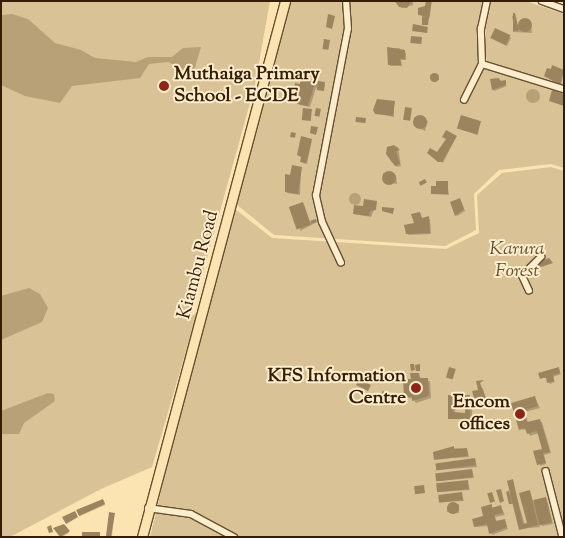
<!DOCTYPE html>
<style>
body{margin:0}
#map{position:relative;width:565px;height:538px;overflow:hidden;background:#fbe4b2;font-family:"Sorts Mill Goudy",serif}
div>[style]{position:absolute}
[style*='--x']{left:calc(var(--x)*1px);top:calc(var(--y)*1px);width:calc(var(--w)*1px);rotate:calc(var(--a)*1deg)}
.green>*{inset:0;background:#d9c295}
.water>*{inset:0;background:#b8a077}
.round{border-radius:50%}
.shadow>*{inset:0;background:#0003}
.building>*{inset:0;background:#9c845f;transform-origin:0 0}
.roads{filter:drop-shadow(1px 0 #664f30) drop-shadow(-1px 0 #664f30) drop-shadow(0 1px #664f30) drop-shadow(0 -1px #664f30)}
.minor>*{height:5.5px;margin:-2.75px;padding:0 2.75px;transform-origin:2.75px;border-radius:2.75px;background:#fcedcd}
.trunk>*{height:9px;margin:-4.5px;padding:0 4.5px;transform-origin:4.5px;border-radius:4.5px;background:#fbe4b2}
.dots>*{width:14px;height:14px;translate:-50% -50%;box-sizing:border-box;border:2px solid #fcedcd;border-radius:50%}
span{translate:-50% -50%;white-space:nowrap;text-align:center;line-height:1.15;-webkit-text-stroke:4px #fcedcd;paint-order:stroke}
.poi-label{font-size:19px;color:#351d05;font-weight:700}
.left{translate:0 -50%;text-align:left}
.right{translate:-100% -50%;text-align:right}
.park-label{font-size:19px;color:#664f30;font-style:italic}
.street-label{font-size:19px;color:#351d05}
.frame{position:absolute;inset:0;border:2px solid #351d05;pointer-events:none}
</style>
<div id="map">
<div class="green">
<div style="clip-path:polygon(1px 1px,270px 1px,255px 85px,191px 316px,197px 313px,152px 467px,101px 489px,10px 537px,1px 537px)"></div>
<div style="clip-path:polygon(291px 1px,526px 1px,564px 14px,564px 86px,487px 61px,484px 46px,486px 28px,482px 46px,487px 63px,564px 87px,564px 168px,551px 164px,499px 170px,474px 194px,476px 230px,445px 246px,274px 235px,236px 204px)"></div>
<div style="clip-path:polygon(551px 167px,564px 171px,564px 537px,150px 537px,230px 205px,272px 238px,446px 249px,479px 233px,477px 195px,502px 173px)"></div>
</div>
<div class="water">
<div style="clip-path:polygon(12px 14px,28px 19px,55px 43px,81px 50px,95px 58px,136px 62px,148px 57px,172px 57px,183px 48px,201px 47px,193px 74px,168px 62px,149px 64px,140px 78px,72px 86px,60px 103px,25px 96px,1px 85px,1px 15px)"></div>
<div class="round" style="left:526px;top:89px;width:14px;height:14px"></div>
<div class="round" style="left:349px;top:193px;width:12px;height:12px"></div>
<div style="clip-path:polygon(29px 288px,40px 294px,48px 308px,42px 322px,1px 340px,1px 296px)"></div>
<div style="clip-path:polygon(48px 393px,54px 394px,55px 401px,24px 423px,19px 434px,1px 434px,1px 411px)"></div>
</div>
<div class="shadow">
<div style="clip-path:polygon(413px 1px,413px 5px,402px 8px,395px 2px)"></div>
<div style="clip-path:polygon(431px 2px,430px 17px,424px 25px,424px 16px,419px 14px)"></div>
<div style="clip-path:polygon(512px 16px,515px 16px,518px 28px,520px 22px,530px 20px,532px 33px,515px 32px)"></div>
<div style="clip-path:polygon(496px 29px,511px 38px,507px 46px,493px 39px)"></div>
<div style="clip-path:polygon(399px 48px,406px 53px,406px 60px,401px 60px,402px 66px,390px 66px,388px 49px)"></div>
<div style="clip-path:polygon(553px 67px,564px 71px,561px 85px,547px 77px)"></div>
<div style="clip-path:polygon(430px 75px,439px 76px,439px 80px,431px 80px)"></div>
<div style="clip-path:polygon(499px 79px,507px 86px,494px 91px,493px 89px)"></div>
<div style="clip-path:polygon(302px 80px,325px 84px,324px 91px,316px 88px,310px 107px,300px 105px,299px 95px,295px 93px)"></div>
<div style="clip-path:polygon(394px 102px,394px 117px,376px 113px)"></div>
<div style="clip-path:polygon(414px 117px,428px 121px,425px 131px,415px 126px)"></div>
<div style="clip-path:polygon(480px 122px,478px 135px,458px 128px)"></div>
<div style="clip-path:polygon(456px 137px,443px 163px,429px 153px,438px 154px)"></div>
<div style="clip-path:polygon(312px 140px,307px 164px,303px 163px,303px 157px,298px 155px)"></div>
<div style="clip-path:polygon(398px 147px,401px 166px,397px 167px,390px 160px,388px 148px)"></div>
<div style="clip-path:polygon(301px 168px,300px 195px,287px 193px,291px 176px)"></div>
<div style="clip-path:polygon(383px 173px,396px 175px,397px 184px,383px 182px)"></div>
<div style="clip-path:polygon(447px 182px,449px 195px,432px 194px,438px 187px)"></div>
<div style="clip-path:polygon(461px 201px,465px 211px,457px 216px,456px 215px)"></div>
<div style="clip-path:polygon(377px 202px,371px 217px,354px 214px,364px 208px)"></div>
<div style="clip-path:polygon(304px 205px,310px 222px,317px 222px,300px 231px)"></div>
<div style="clip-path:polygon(420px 214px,422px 219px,430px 219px,431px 234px,408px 235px)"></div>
<div style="clip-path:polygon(558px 369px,561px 374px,553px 377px,555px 382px,550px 384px,547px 378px,541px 378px)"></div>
<div style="clip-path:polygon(419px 374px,421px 380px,430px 381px,431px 398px,416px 403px,413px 399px,405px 397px,412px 380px)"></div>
<div style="clip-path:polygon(483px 388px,487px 406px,485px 407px,481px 396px,474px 392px)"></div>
<div style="clip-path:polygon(evenodd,450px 396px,472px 398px,472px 420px,450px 418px,450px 396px,456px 402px,467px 402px,466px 414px,455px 414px,456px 402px)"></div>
<div style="clip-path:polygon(535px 398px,540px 408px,525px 412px,528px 423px,542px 422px,551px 453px,544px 455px,546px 464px,540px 466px,543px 450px,539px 433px,530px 436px,527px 430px,520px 429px,513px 404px)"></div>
<div style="clip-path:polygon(448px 448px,467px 449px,469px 457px,435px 459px)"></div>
<div style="clip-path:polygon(475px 459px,477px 467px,437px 470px)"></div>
<div style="clip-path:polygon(472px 470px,474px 478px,438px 481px)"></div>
<div style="clip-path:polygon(512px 481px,525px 525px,528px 524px,529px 491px,533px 501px,547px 500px,553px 524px,542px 526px,539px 523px,540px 527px,520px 529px,514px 504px,510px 504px,508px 492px,512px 496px)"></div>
<div style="clip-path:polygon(467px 482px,470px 490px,438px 492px)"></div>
<div style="clip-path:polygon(461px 493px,464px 501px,440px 502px)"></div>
<div style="clip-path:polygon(104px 501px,105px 505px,80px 516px,78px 510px)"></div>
<div style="clip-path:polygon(459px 504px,459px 513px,447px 512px,447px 507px)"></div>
<div style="clip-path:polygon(501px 507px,505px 515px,495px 517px,497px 522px,504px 520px,508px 529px,492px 535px,488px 526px,475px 527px,473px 520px,485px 517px,483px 508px)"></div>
<div style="clip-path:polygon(114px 514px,112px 537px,108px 537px,107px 536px)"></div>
<div style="clip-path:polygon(64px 526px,69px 533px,62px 537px,56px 529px)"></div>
</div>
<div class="building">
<div style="clip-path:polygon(395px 1px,412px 1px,407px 8px,399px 7px)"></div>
<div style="clip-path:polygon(426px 1px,432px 1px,429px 17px,418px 15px,418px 8px,425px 6px)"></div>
<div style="clip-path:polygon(513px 13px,515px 13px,519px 30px,513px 32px)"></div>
<div style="clip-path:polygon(328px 14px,335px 16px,332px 29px,326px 27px)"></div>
<div style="clip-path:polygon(422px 16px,429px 17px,428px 25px,422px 25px)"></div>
<div class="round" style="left:518px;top:18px;width:14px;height:14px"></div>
<div style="clip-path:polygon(413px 24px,428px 27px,427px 33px,412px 31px)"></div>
<div style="left:495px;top:28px;width:17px;height:11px;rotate:25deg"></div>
<div style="left:411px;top:36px;width:11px;height:7px;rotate:5deg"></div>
<div style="left:324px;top:39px;width:6px;height:10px;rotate:9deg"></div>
<div style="clip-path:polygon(387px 47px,405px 50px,405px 59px,400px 59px,401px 65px,388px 65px)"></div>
<div style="clip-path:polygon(552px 65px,564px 70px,560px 85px,544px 76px,547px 68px,551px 69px)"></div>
<div class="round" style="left:429.5px;top:72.5px;width:9px;height:9px"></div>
<div style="clip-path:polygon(301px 78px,311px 82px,316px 80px,308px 106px,297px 104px,298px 95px,293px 94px,295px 83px,300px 84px)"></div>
<div style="clip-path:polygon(499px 78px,500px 81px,506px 80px,506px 85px,492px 90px,490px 79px)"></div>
<div style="left:318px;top:81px;width:7px;height:9px;rotate:8deg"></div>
<div style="clip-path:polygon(552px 90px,564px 94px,564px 106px,549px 101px)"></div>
<div style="clip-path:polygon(377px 99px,395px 101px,393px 116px,375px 114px,373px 110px)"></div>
<div style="left:405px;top:107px;width:7px;height:13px;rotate:8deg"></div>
<div style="left:303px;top:108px;width:9px;height:12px;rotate:6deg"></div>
<div style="left:316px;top:108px;width:5px;height:8px;rotate:11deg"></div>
<div style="left:461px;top:115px;width:21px;height:14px;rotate:17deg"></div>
<div class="round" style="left:413px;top:115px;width:14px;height:14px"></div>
<div style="left:356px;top:117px;width:10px;height:5px;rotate:6deg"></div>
<div style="clip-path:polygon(311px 126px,318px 127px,316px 135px,310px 133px)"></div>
<div style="clip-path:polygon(446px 130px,457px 136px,442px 162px,438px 162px,427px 153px,430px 148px,437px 152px,446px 139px,442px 137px)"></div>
<div style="left:291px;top:132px;width:5px;height:5px;rotate:11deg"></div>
<div style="clip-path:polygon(301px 136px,312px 139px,306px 163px,300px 162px,301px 157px,297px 155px)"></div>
<div style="clip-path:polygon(394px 145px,400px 150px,396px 151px,400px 164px,395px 166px,386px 154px,387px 147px)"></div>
<div style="clip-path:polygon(292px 165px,302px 167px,298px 194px,285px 192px,285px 174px,290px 175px)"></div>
<div class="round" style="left:382px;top:171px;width:14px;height:14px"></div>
<div style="left:425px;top:179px;width:4px;height:7px;rotate:63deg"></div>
<div style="clip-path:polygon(436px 181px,448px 181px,448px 194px,431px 194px,431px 186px,436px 186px)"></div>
<div style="clip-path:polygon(460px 198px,464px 209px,455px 216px,450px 202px)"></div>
<div style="clip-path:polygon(364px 199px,377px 201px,376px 210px,370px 211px,369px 216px,353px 214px,354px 205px,363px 206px)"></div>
<div style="left:303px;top:202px;width:24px;height:15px;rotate:71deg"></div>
<div style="clip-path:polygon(382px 207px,394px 208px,393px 214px,382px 211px)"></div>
<div style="clip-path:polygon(420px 212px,422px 218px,429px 216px,430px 233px,406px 234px,404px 225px,414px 223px,411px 214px)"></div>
<div style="left:316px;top:219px;width:3px;height:6px;rotate:72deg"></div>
<div style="clip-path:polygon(549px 258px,553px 263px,538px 268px,536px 262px)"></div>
<div style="left:535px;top:269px;width:4px;height:8px;rotate:56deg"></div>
<div style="clip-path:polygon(410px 364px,414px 364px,415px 370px,411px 371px)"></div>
<div style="clip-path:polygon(420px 364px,420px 371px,416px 371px,415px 365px)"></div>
<div style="left:449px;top:367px;width:7px;height:11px;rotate:16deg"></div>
<div style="clip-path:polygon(559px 367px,560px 373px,553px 375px,554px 381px,547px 383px,546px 377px,540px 379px,538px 373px)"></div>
<div style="clip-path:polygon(410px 373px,419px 373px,420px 378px,428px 378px,429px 396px,412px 401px,412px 397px,404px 397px,403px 379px,411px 379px)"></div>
<div style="clip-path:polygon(361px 375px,365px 378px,363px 381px,371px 385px,368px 391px,356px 385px)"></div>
<div style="clip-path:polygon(484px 380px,480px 383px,486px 398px,474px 398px,472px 391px,478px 390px,476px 381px)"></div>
<div style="clip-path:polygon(383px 390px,386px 396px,392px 399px,391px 402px,380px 397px)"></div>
<div style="clip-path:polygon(evenodd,448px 395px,470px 395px,470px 419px,448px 419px,448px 395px,454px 400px,465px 401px,465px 413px,453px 412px,454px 400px)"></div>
<div style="clip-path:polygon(535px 396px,538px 406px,524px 410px,527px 422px,540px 419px,550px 452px,543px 453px,546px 463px,537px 465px,533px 451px,542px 449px,537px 431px,527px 434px,525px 428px,519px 430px,511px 403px)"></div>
<div style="clip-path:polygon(486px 400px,488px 406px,484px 408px,482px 401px)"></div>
<div style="clip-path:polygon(454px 446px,454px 449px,467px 448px,468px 456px,434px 460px,433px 452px)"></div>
<div style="left:475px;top:458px;width:7px;height:40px;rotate:82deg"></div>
<div style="left:472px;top:469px;width:8px;height:37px;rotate:83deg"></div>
<div style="clip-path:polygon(513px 479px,523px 524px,527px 523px,519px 493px,530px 490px,538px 525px,519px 530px,507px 481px)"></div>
<div style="left:468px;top:480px;width:9px;height:32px;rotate:84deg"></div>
<div style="left:424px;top:485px;width:8px;height:10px;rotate:83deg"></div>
<div style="clip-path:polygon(501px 489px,504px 501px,500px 503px,496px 490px)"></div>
<div style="left:509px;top:491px;width:13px;height:3px;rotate:77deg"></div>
<div style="left:462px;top:492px;width:8px;height:24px;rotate:83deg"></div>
<div style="left:492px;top:492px;width:10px;height:5px;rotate:73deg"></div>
<div style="left:546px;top:497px;width:26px;height:13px;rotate:77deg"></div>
<div style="clip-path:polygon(103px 499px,105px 504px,79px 516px,76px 510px)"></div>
<div class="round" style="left:447px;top:502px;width:12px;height:12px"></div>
<div style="clip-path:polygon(492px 504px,492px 508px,501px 505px,503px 513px,494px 515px,496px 521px,505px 519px,507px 527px,489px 534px,487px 524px,474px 527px,472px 519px,483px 516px,481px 507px)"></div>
<div style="clip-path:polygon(75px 511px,78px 517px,66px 524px,62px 517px)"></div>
<div style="clip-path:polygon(109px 512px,115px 513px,111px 537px,106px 536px)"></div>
<div style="clip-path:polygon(64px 524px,70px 531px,60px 537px,53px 528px)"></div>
<div style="clip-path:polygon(51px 525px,53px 532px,49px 533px,47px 527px)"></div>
<div style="left:100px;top:532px;width:4px;height:18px;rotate:90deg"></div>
</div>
<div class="roads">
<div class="minor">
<div style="--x:542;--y:1;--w:23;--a:20"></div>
<div style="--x:482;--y:64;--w:86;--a:17"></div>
<div style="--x:464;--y:100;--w:40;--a:-63.4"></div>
<div style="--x:482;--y:64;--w:35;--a:-92"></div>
<div style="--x:481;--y:29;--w:29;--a:-78"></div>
<div style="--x:341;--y:263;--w:45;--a:-114.9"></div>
<div style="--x:322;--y:222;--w:27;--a:-103"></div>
<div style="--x:316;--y:196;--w:170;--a:-79.2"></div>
<div style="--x:348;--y:29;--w:28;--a:-94"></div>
<div style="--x:529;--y:291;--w:17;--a:-115"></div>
<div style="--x:522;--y:276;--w:27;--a:-45"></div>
<div style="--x:546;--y:471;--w:68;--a:75.6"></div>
<div style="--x:148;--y:508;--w:43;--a:7.9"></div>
<div style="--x:191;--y:514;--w:49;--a:28.1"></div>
</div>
<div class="trunk">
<div style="--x:142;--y:537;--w:555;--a:-75.06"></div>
</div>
</div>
<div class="dots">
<div style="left:164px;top:86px;background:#8f2418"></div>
<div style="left:416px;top:388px;background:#8f2418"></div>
<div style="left:520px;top:414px;background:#8f2418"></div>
</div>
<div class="poi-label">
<span class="left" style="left:174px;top:86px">Muthaiga Primary<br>School - ECDE</span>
<span class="right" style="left:406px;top:388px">KFS Information<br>Centre</span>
<span class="right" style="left:510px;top:414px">Encom<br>offices</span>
</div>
<div class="park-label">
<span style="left:517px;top:261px">Karura<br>Forest</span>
</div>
<div class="street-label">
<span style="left:199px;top:265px;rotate:-75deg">Kiambu Road</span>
</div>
<div class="frame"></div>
</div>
